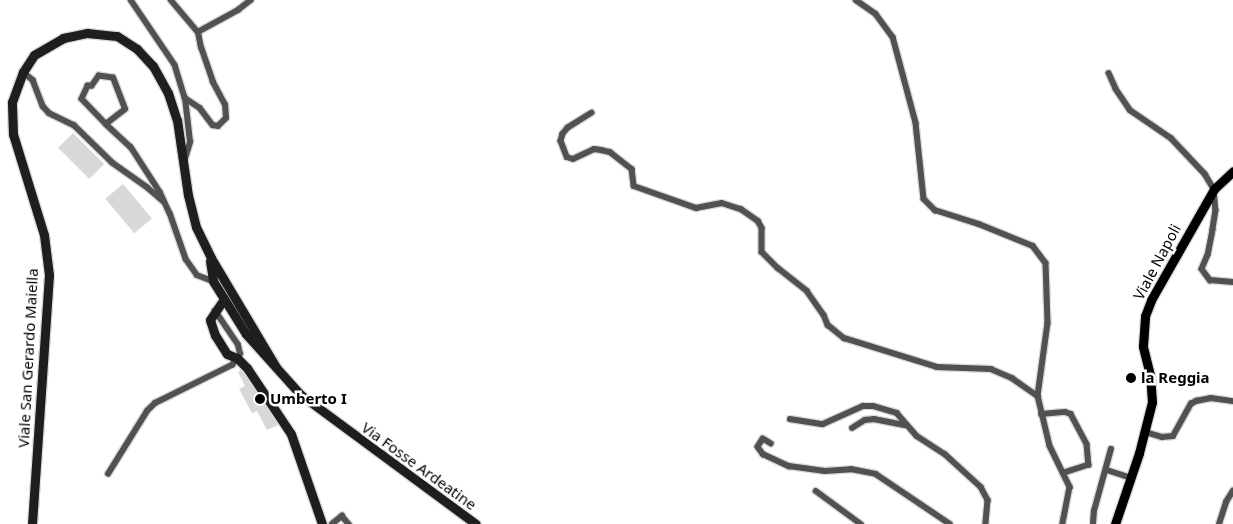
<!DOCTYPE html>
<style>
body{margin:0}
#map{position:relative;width:1233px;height:524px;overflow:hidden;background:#fff;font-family:"Noto Sans",sans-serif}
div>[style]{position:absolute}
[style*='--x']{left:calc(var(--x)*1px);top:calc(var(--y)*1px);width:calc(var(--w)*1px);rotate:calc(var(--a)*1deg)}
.green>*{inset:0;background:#d8d8d8;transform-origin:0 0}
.roads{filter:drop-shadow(1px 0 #dbdbdb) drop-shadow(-1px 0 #dbdbdb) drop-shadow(0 1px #dbdbdb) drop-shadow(0 -1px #dbdbdb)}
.minor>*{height:5.5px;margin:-2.75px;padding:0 2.75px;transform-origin:2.75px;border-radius:2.75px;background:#515151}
.secondary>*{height:9px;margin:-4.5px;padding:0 4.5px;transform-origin:4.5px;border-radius:4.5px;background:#1e1e1e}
.primary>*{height:9px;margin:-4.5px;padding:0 4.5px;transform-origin:4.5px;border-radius:4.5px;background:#000}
.dots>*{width:14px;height:14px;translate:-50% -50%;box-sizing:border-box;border:2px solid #fff;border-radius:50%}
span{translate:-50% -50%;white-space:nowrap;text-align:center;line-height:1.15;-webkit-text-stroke:5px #fff;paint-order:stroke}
.street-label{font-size:15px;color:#000}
.poi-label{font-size:15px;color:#000;font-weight:700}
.left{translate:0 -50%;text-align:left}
</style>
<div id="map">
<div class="green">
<div style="left:73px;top:133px;width:44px;height:21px;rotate:45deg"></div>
<div style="left:123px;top:184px;width:45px;height:23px;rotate:50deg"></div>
<div style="clip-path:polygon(243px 369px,285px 422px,267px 430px,257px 411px,252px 413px,239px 389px,245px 386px,238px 372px)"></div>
</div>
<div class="roads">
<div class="minor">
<div style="--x:131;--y:0;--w:78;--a:55.9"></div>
<div style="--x:175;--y:65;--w:34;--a:73"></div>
<div style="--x:171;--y:0;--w:42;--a:49.8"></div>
<div style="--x:856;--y:0;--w:24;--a:35"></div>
<div style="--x:876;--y:14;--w:29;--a:54"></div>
<div style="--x:893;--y:37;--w:89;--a:75"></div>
<div style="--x:916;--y:123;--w:76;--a:84"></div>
<div style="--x:924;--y:199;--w:16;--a:45"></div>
<div style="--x:935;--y:210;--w:46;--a:17.7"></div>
<div style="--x:979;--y:224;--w:58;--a:22.2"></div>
<div style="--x:1033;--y:246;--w:21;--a:53"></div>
<div style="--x:1046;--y:263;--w:60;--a:88.1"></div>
<div style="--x:1048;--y:323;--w:74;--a:97.8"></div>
<div style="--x:1038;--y:396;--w:51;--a:76.5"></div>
<div style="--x:1050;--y:446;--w:46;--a:64"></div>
<div style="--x:1070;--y:487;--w:38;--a:101"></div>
<div style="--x:23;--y:72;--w:13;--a:39"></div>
<div style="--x:33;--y:80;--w:28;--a:69"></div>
<div style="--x:43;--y:106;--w:9;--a:49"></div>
<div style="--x:49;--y:113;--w:28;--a:26"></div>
<div style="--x:74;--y:125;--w:54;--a:44.3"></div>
<div style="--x:113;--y:163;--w:42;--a:35.2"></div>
<div style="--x:147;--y:187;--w:21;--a:41"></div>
<div style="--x:1109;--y:73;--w:17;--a:66"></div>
<div style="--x:1116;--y:89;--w:25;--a:56"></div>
<div style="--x:1130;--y:110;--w:50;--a:34.3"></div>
<div style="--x:1171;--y:138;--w:50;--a:46.6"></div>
<div style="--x:1205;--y:174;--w:17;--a:59"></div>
<div style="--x:1214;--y:189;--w:21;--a:85"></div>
<div style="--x:1216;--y:210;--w:20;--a:99"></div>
<div style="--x:1213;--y:230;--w:25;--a:101"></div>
<div style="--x:1208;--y:255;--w:15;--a:113"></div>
<div style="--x:1202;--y:269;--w:14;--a:54"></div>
<div style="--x:1210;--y:280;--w:23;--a:5"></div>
<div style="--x:592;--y:113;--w:28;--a:148"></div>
<div style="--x:568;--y:128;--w:8;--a:130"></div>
<div style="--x:563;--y:134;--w:7;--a:106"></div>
<div style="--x:561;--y:141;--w:17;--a:69"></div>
<div style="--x:567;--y:157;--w:6;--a:18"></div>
<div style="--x:573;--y:159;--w:23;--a:-25"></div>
<div style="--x:594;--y:149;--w:7;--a:8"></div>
<div style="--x:601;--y:150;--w:9;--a:13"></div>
<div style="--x:610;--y:152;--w:28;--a:38"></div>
<div style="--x:632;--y:169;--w:17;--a:83"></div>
<div style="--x:634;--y:186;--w:66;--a:19.5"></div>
<div style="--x:696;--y:208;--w:26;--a:-11"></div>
<div style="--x:722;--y:203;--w:20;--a:18"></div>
<div style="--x:741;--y:209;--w:21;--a:35"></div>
<div style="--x:758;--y:221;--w:8;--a:60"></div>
<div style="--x:762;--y:228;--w:24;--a:90"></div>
<div style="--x:762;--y:252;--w:23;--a:45"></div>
<div style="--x:778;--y:268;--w:37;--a:38"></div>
<div style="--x:807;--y:291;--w:29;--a:55"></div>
<div style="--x:824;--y:315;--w:11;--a:68"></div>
<div style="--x:828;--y:325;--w:21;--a:39"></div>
<div style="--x:844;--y:338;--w:97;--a:17.3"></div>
<div style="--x:937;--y:367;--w:54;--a:2.1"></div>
<div style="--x:991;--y:369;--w:23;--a:23"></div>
<div style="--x:1012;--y:378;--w:32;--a:35"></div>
<div style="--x:106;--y:124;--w:24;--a:-38"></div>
<div style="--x:125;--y:109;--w:33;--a:-111"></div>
<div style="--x:113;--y:78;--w:14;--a:-172"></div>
<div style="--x:99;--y:76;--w:12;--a:125"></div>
<div style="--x:92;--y:86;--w:4;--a:180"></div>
<div style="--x:88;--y:86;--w:14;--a:115"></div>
<div style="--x:82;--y:99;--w:35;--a:46"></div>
<div style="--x:106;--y:124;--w:34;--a:43"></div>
<div style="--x:131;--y:147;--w:54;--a:57.2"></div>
<div style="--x:160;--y:192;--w:23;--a:65"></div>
<div style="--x:170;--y:213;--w:49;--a:70.8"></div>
<div style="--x:186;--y:259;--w:19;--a:55"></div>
<div style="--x:197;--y:275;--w:17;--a:21"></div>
<div style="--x:184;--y:162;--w:21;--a:-73"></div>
<div style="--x:190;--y:142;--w:44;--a:-96.5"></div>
<div style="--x:185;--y:98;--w:18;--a:34"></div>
<div style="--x:200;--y:108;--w:21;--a:53"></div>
<div style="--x:213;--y:125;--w:5;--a:11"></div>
<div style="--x:218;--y:126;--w:11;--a:-45"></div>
<div style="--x:226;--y:118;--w:13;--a:-94"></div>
<div style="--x:225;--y:105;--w:26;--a:-118"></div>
<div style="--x:213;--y:82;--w:36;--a:-109"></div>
<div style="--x:201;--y:48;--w:16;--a:-101"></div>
<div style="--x:198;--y:32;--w:46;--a:-28.8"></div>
<div style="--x:238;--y:10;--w:16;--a:-38"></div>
<div style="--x:1041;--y:414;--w:24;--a:-5"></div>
<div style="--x:1065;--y:412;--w:6;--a:18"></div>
<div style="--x:1071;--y:414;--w:34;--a:62"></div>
<div style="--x:1087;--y:444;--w:21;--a:85"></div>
<div style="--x:1089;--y:465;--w:25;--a:162"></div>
<div style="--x:790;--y:419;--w:33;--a:9"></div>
<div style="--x:823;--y:424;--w:44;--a:-24.2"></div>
<div style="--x:863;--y:406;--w:10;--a:0"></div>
<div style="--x:873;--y:406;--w:25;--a:16"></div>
<div style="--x:897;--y:413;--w:30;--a:49"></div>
<div style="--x:917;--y:436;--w:33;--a:33"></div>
<div style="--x:945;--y:454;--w:49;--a:42.5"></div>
<div style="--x:981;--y:487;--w:15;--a:62"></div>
<div style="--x:988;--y:500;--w:24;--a:95"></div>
<div style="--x:852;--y:428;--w:15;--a:-32"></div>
<div style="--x:865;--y:420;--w:9;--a:-6"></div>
<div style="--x:874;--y:419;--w:32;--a:11"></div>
<div style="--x:1145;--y:432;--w:18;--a:16"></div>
<div style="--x:1162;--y:437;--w:11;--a:-5"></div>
<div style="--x:1173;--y:436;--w:37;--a:-61"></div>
<div style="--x:1191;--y:404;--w:6;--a:-31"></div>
<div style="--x:1196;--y:401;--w:15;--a:-11"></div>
<div style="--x:1211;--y:398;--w:22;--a:8"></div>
<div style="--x:771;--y:444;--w:9;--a:-148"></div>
<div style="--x:763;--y:439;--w:9;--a:122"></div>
<div style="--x:758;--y:447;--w:9;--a:54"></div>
<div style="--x:763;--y:454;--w:29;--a:25"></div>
<div style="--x:789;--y:466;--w:36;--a:8"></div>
<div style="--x:825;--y:471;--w:26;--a:-4"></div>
<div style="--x:851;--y:469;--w:25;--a:11"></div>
<div style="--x:876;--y:474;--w:89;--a:34"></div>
<div style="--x:1107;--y:470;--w:25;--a:18"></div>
<div style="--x:108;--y:474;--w:74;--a:-58.2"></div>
<div style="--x:147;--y:411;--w:11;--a:-45"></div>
<div style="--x:155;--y:403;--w:86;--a:-26.3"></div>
<div style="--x:232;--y:365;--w:9;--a:-54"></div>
<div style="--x:237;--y:358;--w:5;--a:-53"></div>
<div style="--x:240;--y:354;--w:9;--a:-103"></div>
<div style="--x:238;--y:345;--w:41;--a:-124.1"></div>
<div style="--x:816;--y:491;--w:56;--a:36.3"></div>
<div style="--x:332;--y:524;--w:13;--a:-39"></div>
<div style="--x:342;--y:516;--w:11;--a:49"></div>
<div style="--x:1093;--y:524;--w:13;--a:-86"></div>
<div style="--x:1094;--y:511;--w:64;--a:-74.7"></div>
<div style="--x:1219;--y:524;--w:23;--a:-72"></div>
<div style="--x:1226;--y:502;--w:13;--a:-58"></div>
</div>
<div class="secondary">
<div style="--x:210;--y:261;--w:20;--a:81"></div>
<div style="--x:213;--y:281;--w:62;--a:58.1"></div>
<div style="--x:246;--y:334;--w:82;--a:48"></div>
<div style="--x:301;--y:395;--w:217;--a:36.4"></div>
<div style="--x:224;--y:299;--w:25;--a:124"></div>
<div style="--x:210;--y:320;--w:16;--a:72"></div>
<div style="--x:215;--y:335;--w:22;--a:58"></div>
<div style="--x:227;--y:354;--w:11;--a:22"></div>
<div style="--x:237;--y:358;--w:14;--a:45"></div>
<div style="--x:247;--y:368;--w:79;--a:56.3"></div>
<div style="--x:291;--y:434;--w:95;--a:71"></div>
<div style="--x:32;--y:524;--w:250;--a:-86.1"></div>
<div style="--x:49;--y:275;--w:40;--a:-97.1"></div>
<div style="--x:44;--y:235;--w:106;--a:-107.1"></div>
<div style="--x:13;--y:134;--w:32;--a:-92"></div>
<div style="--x:12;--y:102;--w:32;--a:-70"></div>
<div style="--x:23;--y:72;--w:20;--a:-57"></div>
<div style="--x:34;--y:55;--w:34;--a:-30"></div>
<div style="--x:63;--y:38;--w:25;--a:-12"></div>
<div style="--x:87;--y:33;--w:30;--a:6"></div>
<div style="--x:117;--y:36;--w:24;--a:33"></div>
<div style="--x:137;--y:49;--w:23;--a:47"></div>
<div style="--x:153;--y:66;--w:31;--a:61"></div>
<div style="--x:168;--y:93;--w:28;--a:72"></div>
<div style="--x:177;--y:120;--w:76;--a:81.7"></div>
<div style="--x:188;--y:195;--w:33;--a:76"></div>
<div style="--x:196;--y:227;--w:34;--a:64"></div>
<div style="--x:211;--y:258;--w:127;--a:59.2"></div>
</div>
<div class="primary">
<div style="--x:1115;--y:524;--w:75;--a:-71.3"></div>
<div style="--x:1139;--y:453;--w:53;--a:-75.7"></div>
<div style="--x:1152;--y:402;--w:27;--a:-94"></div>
<div style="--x:1150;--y:375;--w:30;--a:-104"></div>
<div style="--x:1143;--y:346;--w:30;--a:-86"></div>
<div style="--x:1145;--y:316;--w:17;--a:-69"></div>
<div style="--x:1151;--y:300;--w:128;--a:-60.4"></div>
<div style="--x:1214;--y:189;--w:26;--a:-43"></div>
</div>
</div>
<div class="dots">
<div style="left:1131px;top:378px;background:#000"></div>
<div style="left:260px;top:399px;background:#000"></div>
</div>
<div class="street-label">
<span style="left:1157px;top:262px;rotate:-62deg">Viale Napoli</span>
<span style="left:28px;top:358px;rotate:-87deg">Viale San Gerardo Maiella</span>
<span style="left:419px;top:466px;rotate:36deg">Via Fosse Ardeatine</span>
</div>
<div class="poi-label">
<span class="left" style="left:1141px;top:378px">la Reggia</span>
<span class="left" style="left:270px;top:399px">Umberto I</span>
</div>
</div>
